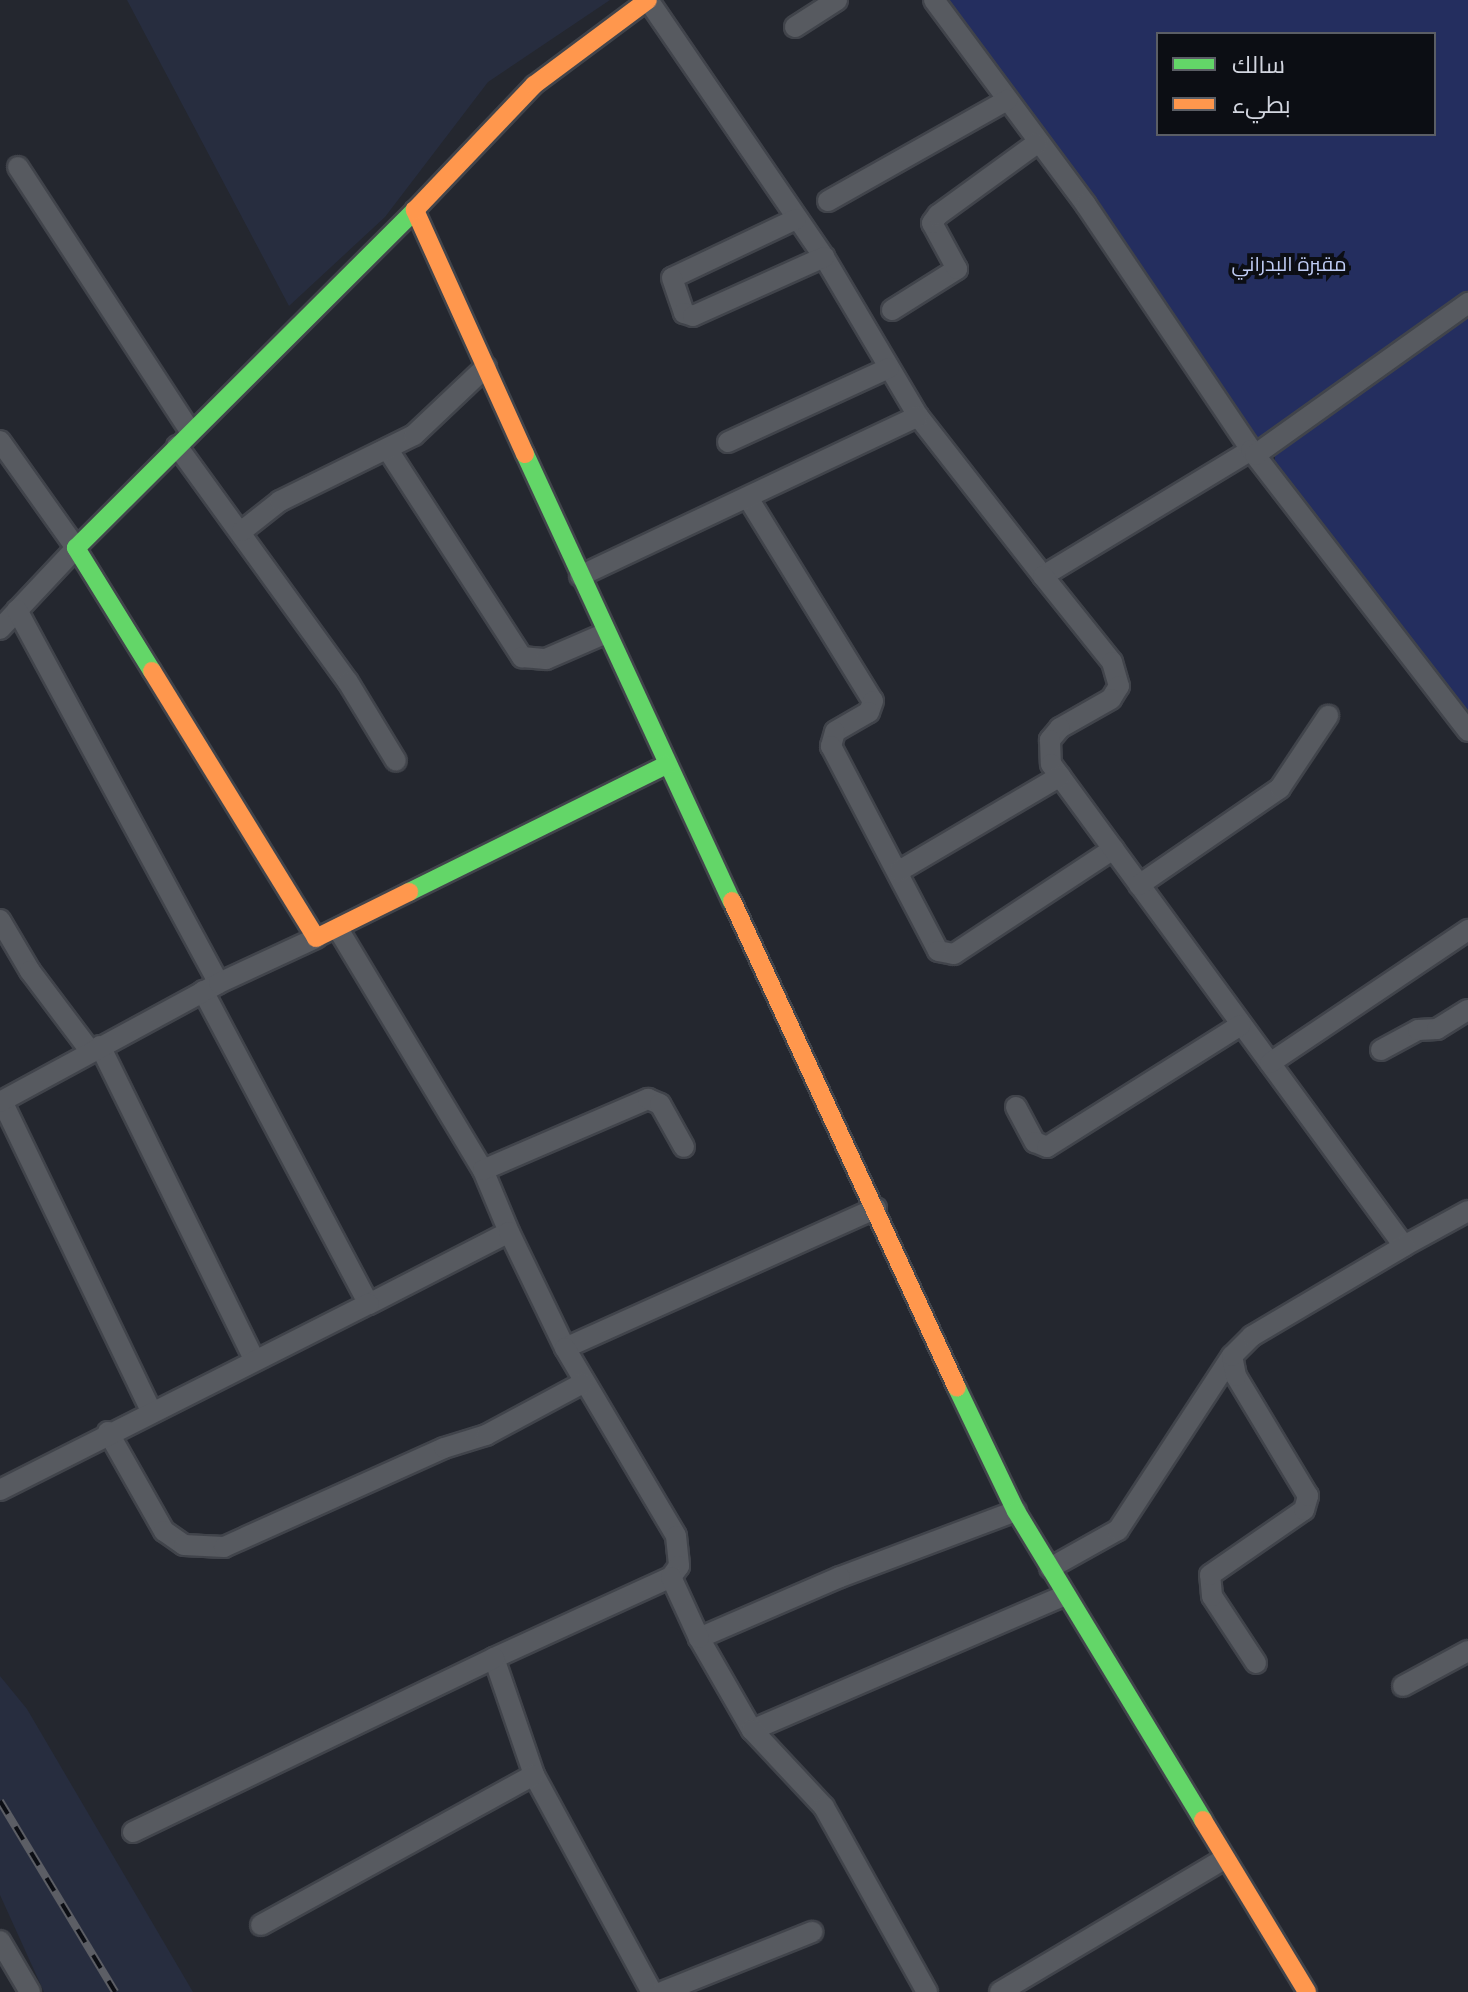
<!DOCTYPE html>
<meta charset="utf-8">
<style>
body{margin:0}
#map{position:relative;width:1468px;height:1992px;overflow:hidden;background:#24272f;font-family:"Public Sans",Cairo,sans-serif}
div>[style]{position:absolute}
[style*='--x']{left:calc(var(--x)*1px);top:calc(var(--y)*1px);width:calc(var(--w)*1px);rotate:calc(var(--a)*1deg)}
.built>*{inset:0;background:#272d3f}
.green>*{inset:0;background:#242e5f}
.roads{filter:drop-shadow(2px 0 #41444b) drop-shadow(-2px 0 #41444b) drop-shadow(0 2px #41444b) drop-shadow(0 -2px #41444b)}
.street>*{height:20px;margin:-10px;padding:0 10px;transform-origin:10px;border-radius:10px;background:#575a60}
.fast>*{height:18px;margin:-9px;padding:0 9px;transform-origin:9px;border-radius:9px;background:#63d668}
.slow>*{height:18px;margin:-9px;padding:0 9px;transform-origin:9px;border-radius:9px;background:#ff974d}
.rail>*{height:8px;margin-top:-4px;transform-origin:0;background:repeating-linear-gradient(90deg,#0c0e14 0 15px,#5c5e65 0 30px);box-sizing:border-box;border-block:2px solid #5c5e65}
span{translate:-50% -50%;white-space:nowrap;text-align:center;line-height:1.15;-webkit-text-stroke:8px #0c0e14;paint-order:stroke}
.park-label{font-size:20px;color:#c0cdf5}
.legend{position:absolute;left:1156px;top:32px;width:280px;height:104px;box-sizing:border-box;background:#0c0e14;border:2px solid #5b5e65;margin:0;padding:10px 14px;list-style:none;font-size:24px;color:#d2d5df}
.legend li{display:flex;align-items:center;gap:16px;height:40px}
.legend b{width:40px;border:2px solid #5b5e65}
</style>
<div id="map">
<div class="built">
<div style="clip-path:polygon(127px 0,610px 0,488px 82px,385px 217px,289px 306px)"></div>
<div style="clip-path:polygon(0 1676px,27px 1709px,193px 1992px,44px 1992px,0 1895px)"></div>
</div>
<div class="green">
<div style="clip-path:polygon(evenodd,945px 0,1468px 0,1468px 295px,1265px 440px,1253px 438px,1094px 199px,945px 0,1158px 34px,1434px 34px,1434px 134px,1158px 134px,1158px 34px)"></div>
<div style="clip-path:polygon(1468px 314px,1468px 712px,1381px 612px,1274px 468px,1275px 455px)"></div>
</div>
<div class="roads">
<div class="street">
<div style="--x:648;--y:0;--w:311;--a:55.6"></div>
<div style="--x:824;--y:257;--w:185;--a:59.4"></div>
<div style="--x:918;--y:416;--w:203;--a:52"></div>
<div style="--x:1043;--y:576;--w:243;--a:-31.2"></div>
<div style="--x:934;--y:0;--w:255;--a:53.4"></div>
<div style="--x:1086;--y:205;--w:295;--a:56"></div>
<div style="--x:1251;--y:450;--w:355;--a:52.3"></div>
<div style="--x:795;--y:27;--w:50;--a:-32.7"></div>
<div style="--x:18;--y:167;--w:316;--a:56.9"></div>
<div style="--x:828;--y:201;--w:206;--a:-29.4"></div>
<div style="--x:796;--y:219;--w:137;--a:154.6"></div>
<div style="--x:672;--y:278;--w:37;--a:71"></div>
<div style="--x:684;--y:313;--w:9;--a:18"></div>
<div style="--x:693;--y:316;--w:144;--a:-24.2"></div>
<div style="--x:892;--y:310;--w:77;--a:-32.2"></div>
<div style="--x:957;--y:269;--w:52;--a:-118.5"></div>
<div style="--x:932;--y:223;--w:10;--a:-53"></div>
<div style="--x:938;--y:215;--w:122;--a:-36"></div>
<div style="--x:0;--y:441;--w:131;--a:54.6"></div>
<div style="--x:76;--y:548;--w:111;--a:133.2"></div>
<div style="--x:728;--y:442;--w:177;--a:-24.7"></div>
<div style="--x:177;--y:446;--w:291;--a:54.1"></div>
<div style="--x:348;--y:682;--w:92;--a:58.7"></div>
<div style="--x:388;--y:450;--w:247;--a:57.1"></div>
<div style="--x:522;--y:657;--w:24;--a:5"></div>
<div style="--x:546;--y:659;--w:65;--a:-23.4"></div>
<div style="--x:1255;--y:455;--w:262;--a:-35.5"></div>
<div style="--x:748;--y:498;--w:238;--a:58.4"></div>
<div style="--x:873;--y:701;--w:12;--a:110"></div>
<div style="--x:869;--y:712;--w:39;--a:150"></div>
<div style="--x:835;--y:732;--w:15;--a:106"></div>
<div style="--x:831;--y:746;--w:231;--a:62.4"></div>
<div style="--x:938;--y:951;--w:16;--a:11"></div>
<div style="--x:954;--y:954;--w:191;--a:-33.4"></div>
<div style="--x:242;--y:531;--w:48;--a:-38.3"></div>
<div style="--x:280;--y:501;--w:149;--a:-26.2"></div>
<div style="--x:414;--y:435;--w:99;--a:-43.4"></div>
<div style="--x:580;--y:576;--w:374;--a:-25.3"></div>
<div style="--x:1043;--y:576;--w:110;--a:51.3"></div>
<div style="--x:1112;--y:662;--w:25;--a:74"></div>
<div style="--x:1119;--y:686;--w:15;--a:122"></div>
<div style="--x:1111;--y:699;--w:59;--a:150.4"></div>
<div style="--x:1060;--y:728;--w:16;--a:130"></div>
<div style="--x:1050;--y:740;--w:24;--a:88"></div>
<div style="--x:1051;--y:764;--w:597;--a:53.78"></div>
<div style="--x:1404;--y:1246;--w:73;--a:-28.7"></div>
<div style="--x:17;--y:610;--w:424;--a:61.6"></div>
<div style="--x:899;--y:871;--w:187;--a:-30.5"></div>
<div style="--x:1139;--y:885;--w:171;--a:-34.5"></div>
<div style="--x:1280;--y:788;--w:87;--a:-56.3"></div>
<div style="--x:0;--y:920;--w:59;--a:59.5"></div>
<div style="--x:30;--y:971;--w:101;--a:53"></div>
<div style="--x:338;--y:929;--w:281;--a:59"></div>
<div style="--x:483;--y:1170;--w:67;--a:67.2"></div>
<div style="--x:203;--y:991;--w:354;--a:62.1"></div>
<div style="--x:369;--y:1304;--w:157;--a:-27.2"></div>
<div style="--x:509;--y:1232;--w:129;--a:64.2"></div>
<div style="--x:565;--y:1348;--w:341;--a:-24.2"></div>
<div style="--x:100;--y:1046;--w:349;--a:63.8"></div>
<div style="--x:1381;--y:1050;--w:42;--a:-28.4"></div>
<div style="--x:1418;--y:1030;--w:19;--a:-3"></div>
<div style="--x:1437;--y:1029;--w:36;--a:-32"></div>
<div style="--x:1270;--y:1063;--w:239;--a:-33.9"></div>
<div style="--x:2;--y:1101;--w:343;--a:64.3"></div>
<div style="--x:0;--y:1102;--w:249;--a:-28.5"></div>
<div style="--x:219;--y:983;--w:107;--a:-24.9"></div>
<div style="--x:1016;--y:1107;--w:40;--a:62"></div>
<div style="--x:1035;--y:1142;--w:13;--a:23"></div>
<div style="--x:1047;--y:1147;--w:229;--a:-32.2"></div>
<div style="--x:483;--y:1170;--w:180;--a:-23.3"></div>
<div style="--x:648;--y:1099;--w:13;--a:23"></div>
<div style="--x:660;--y:1104;--w:49;--a:60.8"></div>
<div style="--x:565;--y:1348;--w:218;--a:59.4"></div>
<div style="--x:676;--y:1536;--w:30;--a:84"></div>
<div style="--x:679;--y:1566;--w:14;--a:126"></div>
<div style="--x:671;--y:1577;--w:195;--a:155.4"></div>
<div style="--x:494;--y:1658;--w:124;--a:71.1"></div>
<div style="--x:534;--y:1775;--w:247;--a:61.5"></div>
<div style="--x:108;--y:1432;--w:114;--a:60.5"></div>
<div style="--x:164;--y:1531;--w:24;--a:35"></div>
<div style="--x:184;--y:1545;--w:40;--a:2.9"></div>
<div style="--x:224;--y:1547;--w:241;--a:-24.2"></div>
<div style="--x:444;--y:1448;--w:44;--a:-17.2"></div>
<div style="--x:486;--y:1435;--w:110;--a:-28.2"></div>
<div style="--x:0;--y:1490;--w:413;--a:-26.8"></div>
<div style="--x:1016;--y:1511;--w:188;--a:159.4"></div>
<div style="--x:840;--y:1577;--w:154;--a:156.6"></div>
<div style="--x:699;--y:1638;--w:106;--a:60.1"></div>
<div style="--x:752;--y:1730;--w:341;--a:-23.3"></div>
<div style="--x:1050;--y:1568;--w:78;--a:-29.2"></div>
<div style="--x:1118;--y:1530;--w:208;--a:-56.8"></div>
<div style="--x:671;--y:1577;--w:67;--a:65.3"></div>
<div style="--x:1256;--y:1663;--w:80;--a:-123.3"></div>
<div style="--x:1212;--y:1596;--w:21;--a:-95"></div>
<div style="--x:1210;--y:1575;--w:114;--a:-34.7"></div>
<div style="--x:1304;--y:1510;--w:15;--a:-74"></div>
<div style="--x:1308;--y:1496;--w:140;--a:-121"></div>
<div style="--x:1236;--y:1376;--w:20;--a:-101"></div>
<div style="--x:1232;--y:1356;--w:28;--a:-45"></div>
<div style="--x:1252;--y:1336;--w:177;--a:-30.6"></div>
<div style="--x:1403;--y:1686;--w:74;--a:-28.3"></div>
<div style="--x:752;--y:1730;--w:105;--a:46.9"></div>
<div style="--x:824;--y:1807;--w:212;--a:60.9"></div>
<div style="--x:133;--y:1832;--w:401;--a:-25.7"></div>
<div style="--x:261;--y:1925;--w:311;--a:-28.8"></div>
<div style="--x:0;--y:1941;--w:59;--a:59.5"></div>
<div style="--x:662;--y:1992;--w:162;--a:-21.8"></div>
<div style="--x:1000;--y:1992;--w:261;--a:-30.7"></div>
</div>
<div class="fast">
<div style="--x:525;--y:454;--w:493;--a:65.2"></div>
<div style="--x:152;--y:671;--w:145;--a:-121.7"></div>
<div style="--x:76;--y:548;--w:479;--a:-44.9"></div>
<div style="--x:409;--y:892;--w:287;--a:-26.3"></div>
<div style="--x:957;--y:1388;--w:136;--a:64.4"></div>
<div style="--x:1016;--y:1511;--w:361;--a:58.8"></div>
</div>
<div class="slow">
<div style="--x:525;--y:454;--w:268;--a:-114.3"></div>
<div style="--x:415;--y:210;--w:173;--a:-46.4"></div>
<div style="--x:534;--y:85;--w:142;--a:-36.7"></div>
<div style="--x:152;--y:671;--w:313;--a:58.4"></div>
<div style="--x:316;--y:938;--w:104;--a:-26.3"></div>
<div style="--x:732;--y:901;--w:536;--a:65.2"></div>
<div style="--x:1203;--y:1820;--w:201;--a:58.8"></div>
</div>
</div>
<div class="rail">
<div style="--x:0;--y:1801;--w:223;--a:58.9"></div>
</div>
<div class="park-label">
<span style="left:1289px;top:264px">مقبرة البدراني</span>
</div>
<ul class="legend">
<li><b style="height:10px;background:#63d668"></b>سالك</li>
<li><b style="height:10px;background:#ff974d"></b>بطيء</li>
</ul>
</div>
